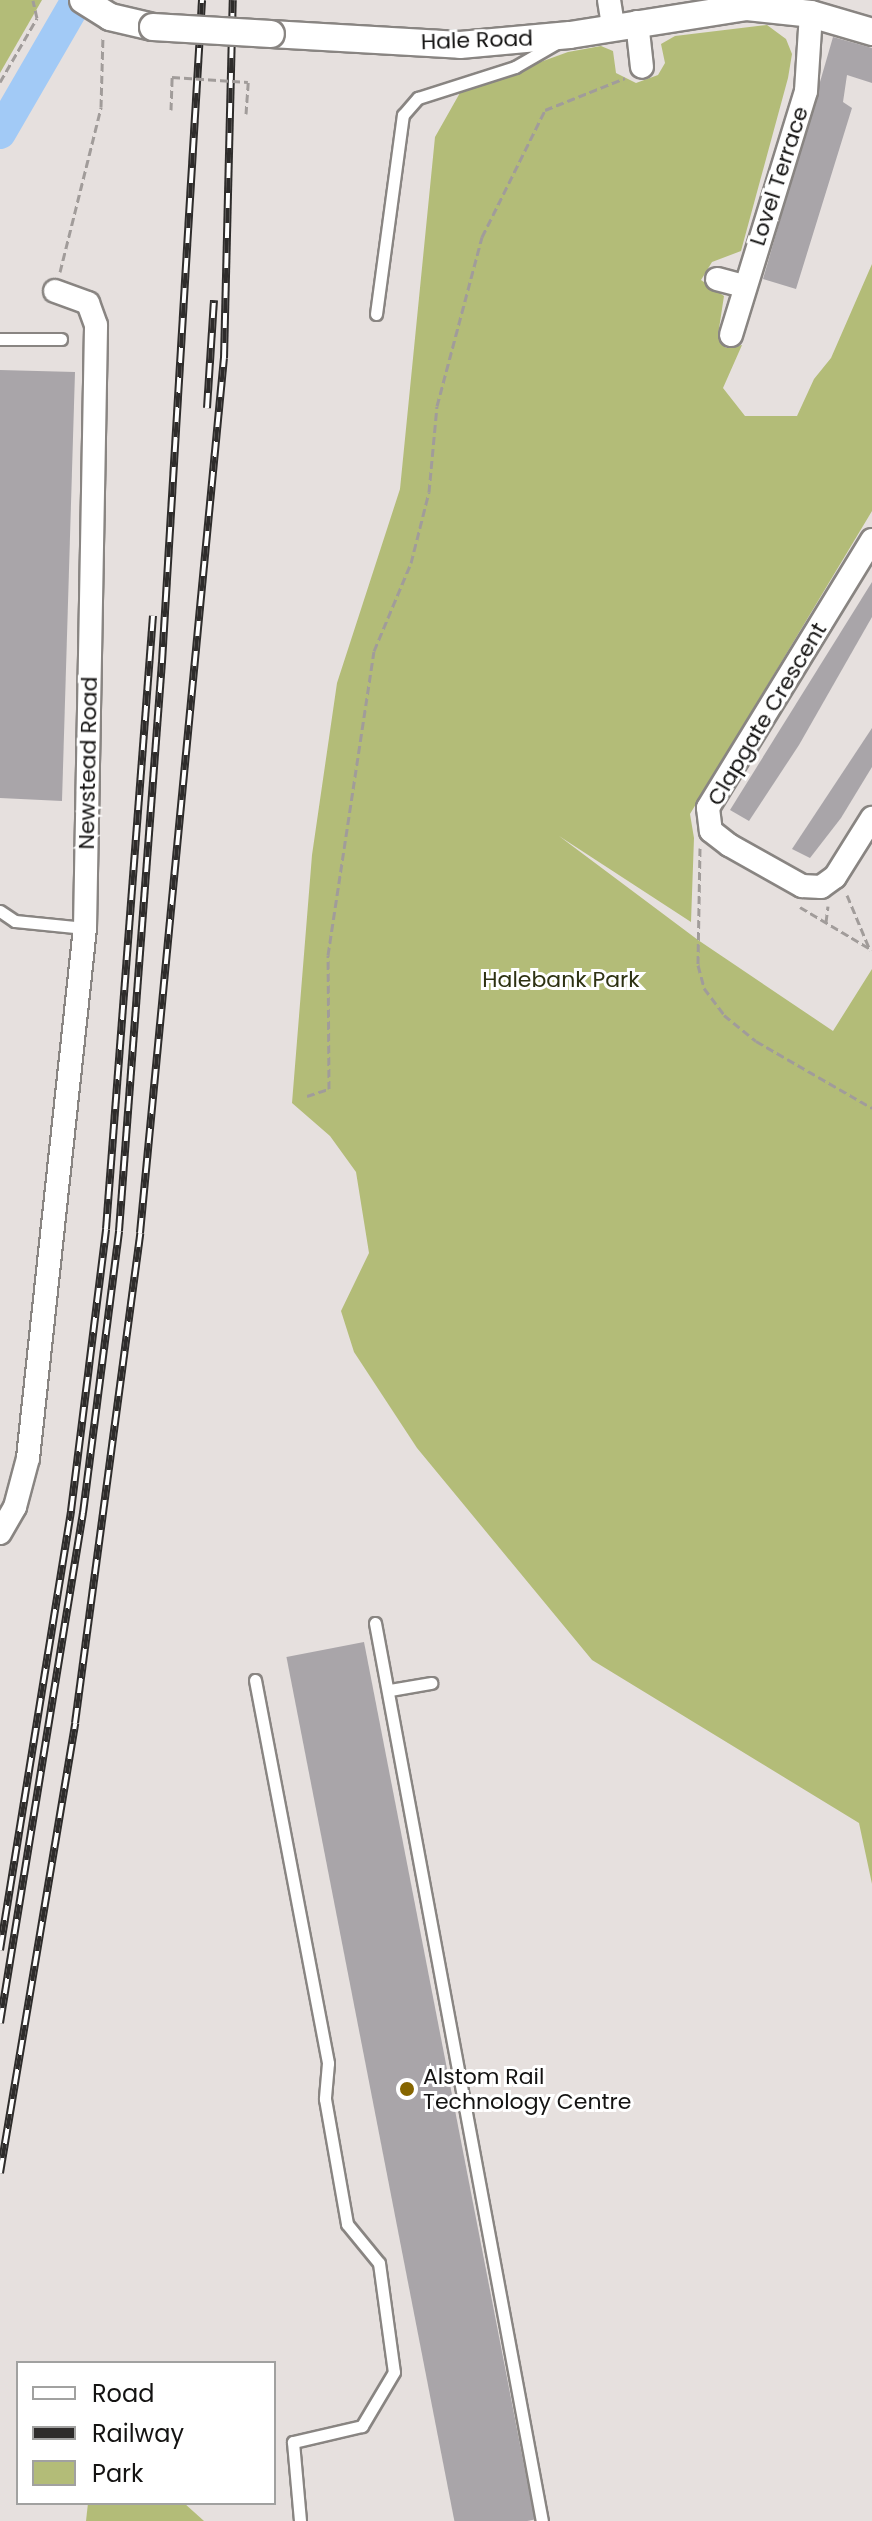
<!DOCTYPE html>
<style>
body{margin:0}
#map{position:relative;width:872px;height:2521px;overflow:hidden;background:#e6e0de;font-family:Poppins,sans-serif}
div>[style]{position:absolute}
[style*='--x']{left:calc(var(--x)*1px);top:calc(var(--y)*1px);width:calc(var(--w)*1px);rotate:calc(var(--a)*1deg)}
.green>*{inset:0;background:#b3bc78}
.river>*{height:32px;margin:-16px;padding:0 16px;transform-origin:16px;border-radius:16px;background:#a2caf6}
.building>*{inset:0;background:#a9a5a9;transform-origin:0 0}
.path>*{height:3px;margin-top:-1.5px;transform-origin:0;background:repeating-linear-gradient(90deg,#a19c9a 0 8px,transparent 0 12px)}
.roads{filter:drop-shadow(2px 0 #898582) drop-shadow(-2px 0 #898582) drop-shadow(0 2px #898582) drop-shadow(0 -2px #898582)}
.service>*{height:11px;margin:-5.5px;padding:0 5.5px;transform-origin:5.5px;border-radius:5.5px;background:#fff}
.minor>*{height:22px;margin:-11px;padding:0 11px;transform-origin:11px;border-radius:11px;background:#fff}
.tertiary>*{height:26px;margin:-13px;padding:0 13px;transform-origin:13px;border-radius:13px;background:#fff}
.rail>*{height:8px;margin-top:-4px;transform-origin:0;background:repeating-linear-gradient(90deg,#fff 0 15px,#2e2c2b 0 30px);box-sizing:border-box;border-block:2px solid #2e2c2b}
.path-bridge>*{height:3px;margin-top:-1.5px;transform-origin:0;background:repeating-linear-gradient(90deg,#a19c9a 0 8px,transparent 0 12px)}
.bridges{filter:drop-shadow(2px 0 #898582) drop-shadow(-2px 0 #898582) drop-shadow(0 2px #898582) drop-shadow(0 -2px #898582)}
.tertiary-bridge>*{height:26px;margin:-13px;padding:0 13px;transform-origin:13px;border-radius:13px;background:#fff}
.dots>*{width:22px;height:22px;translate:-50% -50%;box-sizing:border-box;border:4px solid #fff;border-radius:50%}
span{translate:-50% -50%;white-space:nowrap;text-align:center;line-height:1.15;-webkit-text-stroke:6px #fff;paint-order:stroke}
.street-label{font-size:22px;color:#141312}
.park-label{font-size:22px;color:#2d3112}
.poi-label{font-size:22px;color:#141312}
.left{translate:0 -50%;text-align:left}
.legend{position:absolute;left:16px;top:2361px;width:260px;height:144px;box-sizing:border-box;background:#fff;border:2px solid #a1a1a0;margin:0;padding:10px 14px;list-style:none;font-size:24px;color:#141312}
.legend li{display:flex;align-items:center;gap:16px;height:40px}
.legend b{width:40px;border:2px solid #a1a1a0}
</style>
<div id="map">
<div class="green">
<div style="clip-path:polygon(0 0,42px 0,0 73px)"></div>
<div style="clip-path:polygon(767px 25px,786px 39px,792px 54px,788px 78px,741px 251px,712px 262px,701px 280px,724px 296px,718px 335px,726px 348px,742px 345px,723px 388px,745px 416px,797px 416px,814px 379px,831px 358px,872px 264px,872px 511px,690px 814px,694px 838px,691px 922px,559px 836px,698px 940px,833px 1031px,872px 969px,872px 1884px,859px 1823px,592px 1660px,417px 1448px,354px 1352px,341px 1311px,369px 1253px,356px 1172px,330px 1136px,292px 1103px,312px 855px,337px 683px,400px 489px,435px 137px,461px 91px,568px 52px,601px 46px,613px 51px,616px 73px,636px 83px,658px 75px,665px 63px,661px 44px,675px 36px)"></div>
<div style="clip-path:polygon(88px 2503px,184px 2503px,204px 2521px,86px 2521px)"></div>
</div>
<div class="river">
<div style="--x:0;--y:133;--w:154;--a:-59.9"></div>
</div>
<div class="building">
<div style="clip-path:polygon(833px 37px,872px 48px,872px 83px,847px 75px,843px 102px,852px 108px,796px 289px,763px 279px)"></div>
<div style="clip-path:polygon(0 370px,75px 372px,62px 801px,0 798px)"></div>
<div style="clip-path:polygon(872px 582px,872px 617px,799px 745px,749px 821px,730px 810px)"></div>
<div style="clip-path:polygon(872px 728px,872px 767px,841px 818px,810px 858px,792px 849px)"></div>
<div style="left:364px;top:1642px;width:894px;height:79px;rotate:79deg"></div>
</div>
<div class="path">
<div style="--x:0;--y:82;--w:74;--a:-60"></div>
<div style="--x:37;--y:18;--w:18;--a:-103"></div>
<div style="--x:171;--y:110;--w:33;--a:-88"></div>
<div style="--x:246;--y:114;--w:32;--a:-86"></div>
<div style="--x:60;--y:272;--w:170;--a:-76"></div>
<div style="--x:101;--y:107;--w:70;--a:-88.4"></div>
<div style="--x:700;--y:848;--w:117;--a:91"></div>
<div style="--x:698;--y:965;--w:24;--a:75"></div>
<div style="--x:704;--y:988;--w:34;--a:53"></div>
<div style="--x:724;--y:1015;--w:41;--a:39.1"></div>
<div style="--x:756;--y:1041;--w:134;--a:30"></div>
<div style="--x:847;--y:895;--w:60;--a:67.3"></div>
<div style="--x:800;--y:907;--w:84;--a:30.8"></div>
<div style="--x:826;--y:922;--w:16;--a:-83"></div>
<div style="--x:307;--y:1096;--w:23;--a:-18"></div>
<div style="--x:329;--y:1089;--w:134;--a:-90.4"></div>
<div style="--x:328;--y:955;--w:307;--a:-81.4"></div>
<div style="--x:374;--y:651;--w:95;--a:-67.2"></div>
<div style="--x:411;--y:563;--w:73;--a:-75.8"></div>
<div style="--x:429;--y:492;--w:86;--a:-84.7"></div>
<div style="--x:437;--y:406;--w:175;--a:-75.1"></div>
<div style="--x:482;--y:237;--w:142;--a:-63.6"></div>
<div style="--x:545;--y:110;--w:86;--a:-21.8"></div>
</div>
<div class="roads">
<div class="service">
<div style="--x:376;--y:314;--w:201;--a:-82.3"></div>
<div style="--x:403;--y:115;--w:23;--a:-49"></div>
<div style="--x:418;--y:98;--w:102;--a:-17.7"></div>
<div style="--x:515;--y:67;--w:46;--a:-29.9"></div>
<div style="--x:0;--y:339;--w:61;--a:0"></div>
<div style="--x:0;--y:911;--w:18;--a:34"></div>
<div style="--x:15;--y:921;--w:70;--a:5.7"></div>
<div style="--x:375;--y:1623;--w:913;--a:79.47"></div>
<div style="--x:255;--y:1680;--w:390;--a:79.2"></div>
<div style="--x:328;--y:2063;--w:36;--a:95"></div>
<div style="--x:325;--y:2099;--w:127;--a:80"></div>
<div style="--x:347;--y:2224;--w:50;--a:50.6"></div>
<div style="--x:379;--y:2263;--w:110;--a:82.2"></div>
<div style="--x:394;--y:2372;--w:63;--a:120.7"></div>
<div style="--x:362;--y:2426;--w:71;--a:166.9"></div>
<div style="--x:293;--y:2442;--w:79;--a:84.9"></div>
<div style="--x:390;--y:1690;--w:42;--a:-9.7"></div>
</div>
<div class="minor">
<div style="--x:609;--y:0;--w:25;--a:81"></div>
<div style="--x:637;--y:22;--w:45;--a:83.7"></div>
<div style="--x:717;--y:279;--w:27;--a:15"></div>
<div style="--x:731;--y:335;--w:255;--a:-72.9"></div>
<div style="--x:806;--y:91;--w:77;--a:-86.3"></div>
<div style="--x:872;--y:540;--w:314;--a:121.5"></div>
<div style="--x:708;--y:808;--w:23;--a:83"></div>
<div style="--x:711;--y:831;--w:23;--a:38"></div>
<div style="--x:729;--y:845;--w:84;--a:29.3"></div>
<div style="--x:802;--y:886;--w:19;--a:3"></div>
<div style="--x:821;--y:887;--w:17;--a:-36"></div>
<div style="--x:835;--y:877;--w:70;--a:-57.9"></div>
<div style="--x:0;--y:1533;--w:30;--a:-60"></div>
<div style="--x:15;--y:1507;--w:51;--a:-75.1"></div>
<div style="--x:28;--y:1458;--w:533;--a:-83.86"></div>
<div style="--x:85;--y:928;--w:603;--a:-88.95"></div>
<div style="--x:96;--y:325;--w:23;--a:-110"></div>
<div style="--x:88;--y:303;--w:35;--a:-160"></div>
</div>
<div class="tertiary">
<div style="--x:83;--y:0;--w:32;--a:32"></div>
<div style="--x:110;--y:17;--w:44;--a:13.1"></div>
<div style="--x:271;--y:34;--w:189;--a:3.3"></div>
<div style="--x:460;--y:45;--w:110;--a:-5.2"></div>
<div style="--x:570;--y:35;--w:179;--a:-9"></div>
<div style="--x:747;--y:7;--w:64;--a:6.2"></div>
<div style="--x:811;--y:14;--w:64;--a:16.4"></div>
</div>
</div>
<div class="rail">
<div style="--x:207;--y:408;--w:108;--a:-86.3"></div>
<div style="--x:0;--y:1950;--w:445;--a:-80.8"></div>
<div style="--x:71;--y:1511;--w:284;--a:-82.9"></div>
<div style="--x:106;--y:1229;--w:615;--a:-85.62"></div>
<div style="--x:0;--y:2023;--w:517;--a:-80.76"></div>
<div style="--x:83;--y:1513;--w:284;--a:-82.7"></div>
<div style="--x:119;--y:1231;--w:571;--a:-85.68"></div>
<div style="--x:162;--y:662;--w:663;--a:-86.54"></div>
<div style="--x:0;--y:2173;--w:456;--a:-80.5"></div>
<div style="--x:75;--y:1723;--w:494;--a:-82.4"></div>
<div style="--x:140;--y:1233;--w:879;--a:-84.52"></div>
<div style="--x:224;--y:358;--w:358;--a:-88.6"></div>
</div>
<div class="path-bridge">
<div style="--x:172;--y:77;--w:76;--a:3.8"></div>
</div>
<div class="bridges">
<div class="tertiary-bridge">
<div style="--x:153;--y:27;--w:118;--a:3.4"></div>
</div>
</div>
<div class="dots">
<div style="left:407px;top:2089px;background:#866500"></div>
</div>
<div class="street-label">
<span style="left:477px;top:40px;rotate:-2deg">Hale Road</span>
<span style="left:779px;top:176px;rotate:-72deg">Lovel Terrace</span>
<span style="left:767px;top:714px;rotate:-59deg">Clapgate Crescent</span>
<span style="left:88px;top:763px;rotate:-89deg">Newstead Road</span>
</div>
<div class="park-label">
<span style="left:561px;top:980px">Halebank Park</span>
</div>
<div class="poi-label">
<span class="left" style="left:423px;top:2089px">Alstom Rail<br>Technology Centre</span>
</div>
<ul class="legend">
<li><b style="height:10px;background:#fff"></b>Road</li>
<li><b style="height:10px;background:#2e2c2b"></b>Railway</li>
<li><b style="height:22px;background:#b3bc78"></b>Park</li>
</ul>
</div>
